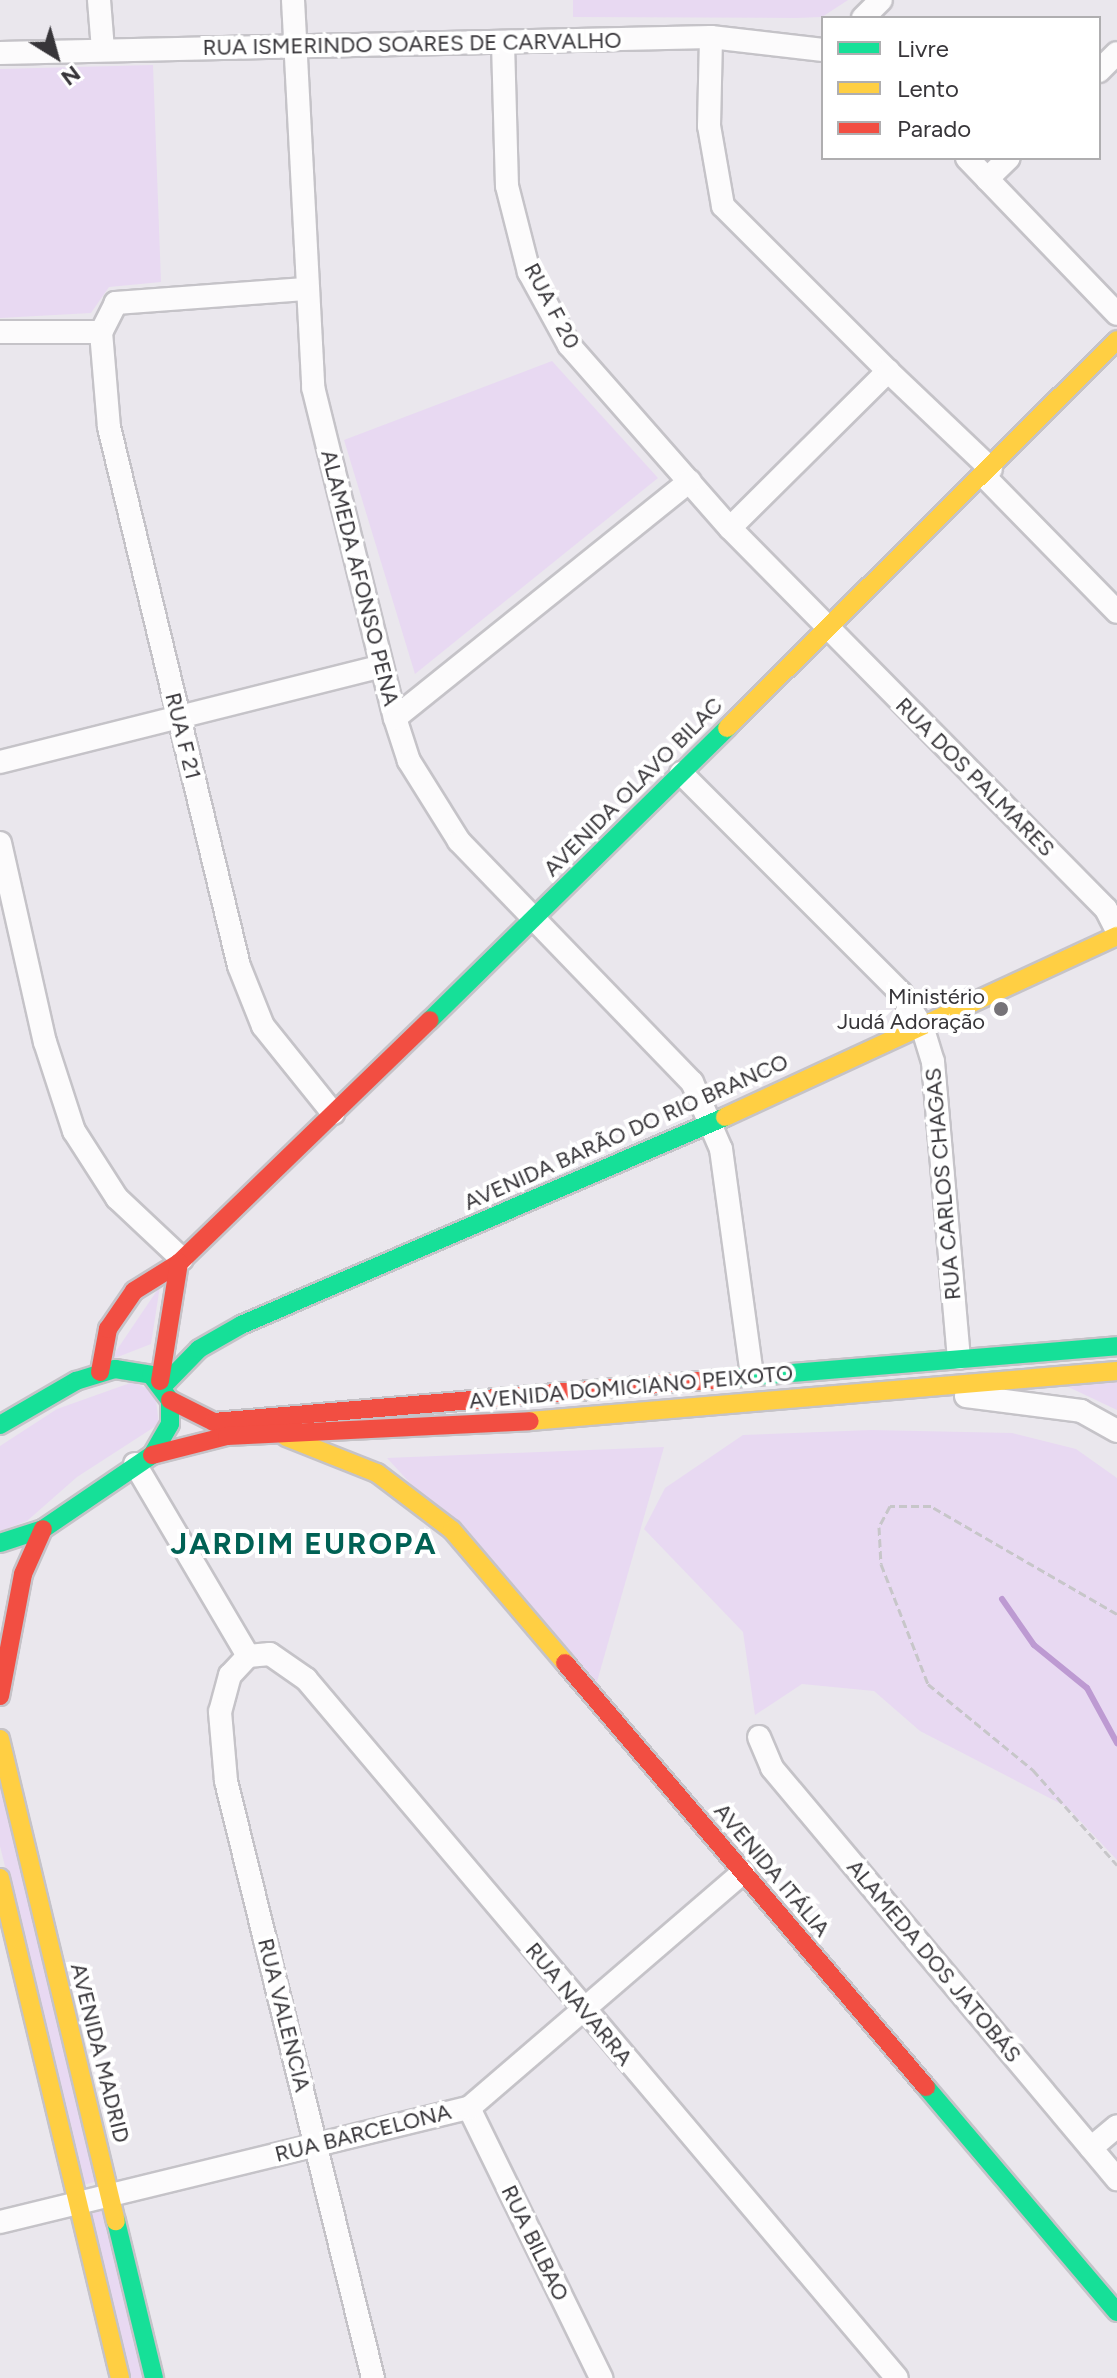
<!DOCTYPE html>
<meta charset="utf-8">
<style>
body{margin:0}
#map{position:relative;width:1117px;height:2378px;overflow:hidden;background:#eae7ed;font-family:Figtree,sans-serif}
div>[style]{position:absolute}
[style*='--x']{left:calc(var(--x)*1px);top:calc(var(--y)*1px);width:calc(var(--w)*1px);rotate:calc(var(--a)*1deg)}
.green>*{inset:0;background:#e8d9f2}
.stream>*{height:6px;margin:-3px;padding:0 3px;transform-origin:3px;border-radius:3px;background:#bd9ad2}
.path>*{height:3px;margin-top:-1.5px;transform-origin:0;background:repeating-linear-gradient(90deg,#c7c6c9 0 8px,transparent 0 12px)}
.roads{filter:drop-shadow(2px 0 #c5c3c8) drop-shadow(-2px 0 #c5c3c8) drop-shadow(0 2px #c5c3c8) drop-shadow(0 -2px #c5c3c8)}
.street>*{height:22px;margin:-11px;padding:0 11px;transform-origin:11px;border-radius:11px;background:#fcfbfc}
.fast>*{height:18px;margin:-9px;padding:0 9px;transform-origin:9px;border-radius:9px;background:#16e098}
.slow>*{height:18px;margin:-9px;padding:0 9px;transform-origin:9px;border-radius:9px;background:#ffcf43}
.jam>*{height:18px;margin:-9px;padding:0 9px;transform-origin:9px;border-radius:9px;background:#f24e42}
.dots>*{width:22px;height:22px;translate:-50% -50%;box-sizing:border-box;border:4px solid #fff;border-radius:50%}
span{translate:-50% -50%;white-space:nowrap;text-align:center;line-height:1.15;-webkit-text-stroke:8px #fff;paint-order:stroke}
.street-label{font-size:22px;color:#373539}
.poi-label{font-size:22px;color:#373539}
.right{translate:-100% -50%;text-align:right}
.district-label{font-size:30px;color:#006154;font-weight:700;letter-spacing:2px}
.legend{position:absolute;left:821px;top:16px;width:280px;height:144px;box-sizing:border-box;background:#fff;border:2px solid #afaeb0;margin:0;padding:10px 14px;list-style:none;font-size:24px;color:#373539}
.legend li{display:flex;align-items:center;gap:16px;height:40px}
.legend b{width:40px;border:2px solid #afaeb0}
.north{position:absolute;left:16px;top:16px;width:80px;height:80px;-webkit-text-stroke:6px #fff;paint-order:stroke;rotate:143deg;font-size:22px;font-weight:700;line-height:32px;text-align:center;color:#373539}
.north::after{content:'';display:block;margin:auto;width:28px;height:36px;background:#373539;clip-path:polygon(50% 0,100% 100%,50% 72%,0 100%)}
</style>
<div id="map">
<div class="green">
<div style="clip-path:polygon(573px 0,848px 0,822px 17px,796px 18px,573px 17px)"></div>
<div style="clip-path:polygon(153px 65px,161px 282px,109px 287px,91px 313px,0 318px,0 69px)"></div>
<div style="clip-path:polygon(552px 361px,658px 478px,415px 674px,344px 440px)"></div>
<div style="clip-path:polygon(160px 1286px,151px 1344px,110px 1360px)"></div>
<div style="clip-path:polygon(1117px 1378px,1117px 1410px,1062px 1384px)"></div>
<div style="clip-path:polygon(133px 1382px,155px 1392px,159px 1424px,77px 1477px,27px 1521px,0 1531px,0 1446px,57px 1409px)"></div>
<div style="clip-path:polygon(871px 1430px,1012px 1433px,1076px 1449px,1117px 1478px,1117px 1860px,1067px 1807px,920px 1731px,874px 1691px,802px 1684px,755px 1715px,743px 1632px,644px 1529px,665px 1488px,743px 1435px)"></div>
<div style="clip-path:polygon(664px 1447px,596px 1685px,387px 1458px)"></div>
<div style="clip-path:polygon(0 1767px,98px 2181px,83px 2185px,0 1846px)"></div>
<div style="clip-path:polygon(102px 2205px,144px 2378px,129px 2378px,86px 2210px)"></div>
</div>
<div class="stream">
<div style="--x:1002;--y:1599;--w:56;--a:55.2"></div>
<div style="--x:1034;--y:1645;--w:68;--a:39.1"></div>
<div style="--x:1087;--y:1688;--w:63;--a:61.4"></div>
</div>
<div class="path">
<div style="--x:1117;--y:1614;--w:215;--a:-149.9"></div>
<div style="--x:931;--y:1506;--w:41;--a:180"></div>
<div style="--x:890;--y:1506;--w:24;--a:118"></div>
<div style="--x:879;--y:1527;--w:37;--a:87"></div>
<div style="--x:881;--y:1564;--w:129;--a:68.6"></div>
<div style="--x:928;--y:1684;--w:136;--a:39.3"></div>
<div style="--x:1033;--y:1770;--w:127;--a:48.5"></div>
</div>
<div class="roads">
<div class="street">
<div style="--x:99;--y:0;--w:50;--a:85.4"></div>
<div style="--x:293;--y:0;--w:388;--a:87"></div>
<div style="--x:313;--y:387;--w:341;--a:76.1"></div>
<div style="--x:395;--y:718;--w:45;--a:72"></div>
<div style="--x:409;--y:761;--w:94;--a:58"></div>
<div style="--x:459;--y:841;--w:335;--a:46"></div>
<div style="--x:692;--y:1082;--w:73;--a:66.6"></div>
<div style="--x:721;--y:1149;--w:228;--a:82.2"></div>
<div style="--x:863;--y:18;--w:25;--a:-45"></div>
<div style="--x:503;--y:43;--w:143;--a:88.4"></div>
<div style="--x:507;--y:186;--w:89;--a:75.7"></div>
<div style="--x:529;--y:272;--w:83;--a:61.3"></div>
<div style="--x:569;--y:345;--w:244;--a:48.7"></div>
<div style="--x:730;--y:528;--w:223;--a:-44.8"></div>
<div style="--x:888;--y:371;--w:233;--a:-135"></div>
<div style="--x:723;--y:206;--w:81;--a:-99.9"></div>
<div style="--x:709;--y:126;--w:89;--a:-88.7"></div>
<div style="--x:0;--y:53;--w:711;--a:-1.29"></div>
<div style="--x:711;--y:37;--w:113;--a:6.6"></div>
<div style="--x:1099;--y:71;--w:25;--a:-45"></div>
<div style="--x:967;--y:158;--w:216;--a:46.1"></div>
<div style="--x:987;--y:179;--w:30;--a:-44"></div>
<div style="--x:305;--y:289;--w:190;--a:175.8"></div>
<div style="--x:116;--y:303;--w:33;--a:117"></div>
<div style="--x:101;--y:332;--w:95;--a:85.2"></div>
<div style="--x:109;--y:427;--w:554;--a:76.44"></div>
<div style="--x:239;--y:966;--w:65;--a:68.2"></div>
<div style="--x:263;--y:1026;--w:112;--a:51.2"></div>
<div style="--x:0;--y:332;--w:101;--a:0"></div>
<div style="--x:888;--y:371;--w:142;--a:43.6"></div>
<div style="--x:984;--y:476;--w:190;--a:45.6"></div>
<div style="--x:730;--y:528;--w:535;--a:45.38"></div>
<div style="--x:1106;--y:909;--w:25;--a:63"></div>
<div style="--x:395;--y:718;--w:378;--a:-38.8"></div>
<div style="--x:0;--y:762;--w:390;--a:-14.1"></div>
<div style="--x:681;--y:773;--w:311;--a:45"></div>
<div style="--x:901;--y:993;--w:39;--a:58"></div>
<div style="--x:922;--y:1026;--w:38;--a:73"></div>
<div style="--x:933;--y:1062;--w:297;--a:85"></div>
<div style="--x:0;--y:843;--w:204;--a:77.3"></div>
<div style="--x:45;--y:1042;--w:94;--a:72"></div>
<div style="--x:74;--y:1131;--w:80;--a:57.3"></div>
<div style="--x:117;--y:1198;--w:89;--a:43.2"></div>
<div style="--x:966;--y:1396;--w:116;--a:7.4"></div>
<div style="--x:1081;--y:1411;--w:41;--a:29.1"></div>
<div style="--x:135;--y:1464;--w:223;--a:59.5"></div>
<div style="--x:248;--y:1656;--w:22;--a:-5"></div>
<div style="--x:270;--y:1654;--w:44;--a:34.8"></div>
<div style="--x:306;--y:1679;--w:915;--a:49.79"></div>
<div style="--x:248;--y:1656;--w:26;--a:133"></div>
<div style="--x:230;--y:1675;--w:38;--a:105"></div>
<div style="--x:220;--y:1712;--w:69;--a:85"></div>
<div style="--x:226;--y:1781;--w:615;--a:76.17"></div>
<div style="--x:759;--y:1737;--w:34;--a:67"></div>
<div style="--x:772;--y:1768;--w:537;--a:49.99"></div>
<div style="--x:469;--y:2108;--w:301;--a:63.9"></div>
<div style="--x:1091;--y:2148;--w:34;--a:-40"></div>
<div style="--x:0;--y:2222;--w:483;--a:-13.7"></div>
<div style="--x:469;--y:2108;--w:362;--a:-40.7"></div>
</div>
<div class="fast">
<div style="--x:430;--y:1020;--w:417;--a:-44.5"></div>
<div style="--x:731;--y:1378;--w:387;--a:-4.7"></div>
<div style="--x:164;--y:1385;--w:50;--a:-45.8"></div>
<div style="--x:199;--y:1349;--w:48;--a:-29.7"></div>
<div style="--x:241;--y:1325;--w:527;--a:-23.26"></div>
<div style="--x:0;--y:1425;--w:88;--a:-30.1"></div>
<div style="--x:76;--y:1381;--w:41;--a:-17.1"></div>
<div style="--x:115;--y:1369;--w:36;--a:9"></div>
<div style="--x:151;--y:1375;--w:31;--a:53"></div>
<div style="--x:170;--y:1400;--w:24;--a:90"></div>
<div style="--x:170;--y:1424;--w:36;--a:120"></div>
<div style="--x:152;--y:1455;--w:132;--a:145.8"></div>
<div style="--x:43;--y:1529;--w:45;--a:162"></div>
<div style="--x:926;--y:2087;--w:295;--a:49.7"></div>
<div style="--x:116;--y:2221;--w:162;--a:76.4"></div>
</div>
<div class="slow">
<div style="--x:727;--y:728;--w:550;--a:-44.85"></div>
<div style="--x:725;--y:1117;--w:432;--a:-24.8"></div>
<div style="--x:530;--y:1421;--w:589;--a:-4.87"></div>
<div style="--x:286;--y:1437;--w:98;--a:21.6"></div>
<div style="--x:377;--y:1473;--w:94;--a:37.2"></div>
<div style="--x:452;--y:1530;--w:175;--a:49.6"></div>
<div style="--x:0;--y:1739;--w:496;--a:76.5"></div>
<div style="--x:0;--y:1878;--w:514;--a:76.5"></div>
</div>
<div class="jam">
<div style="--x:100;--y:1372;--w:44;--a:-79.5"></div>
<div style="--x:108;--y:1329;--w:46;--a:-55.6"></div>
<div style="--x:134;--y:1291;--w:53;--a:-31.9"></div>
<div style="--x:179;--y:1263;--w:349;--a:-44.1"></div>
<div style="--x:160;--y:1381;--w:120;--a:-80.9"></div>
<div style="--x:170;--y:1400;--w:49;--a:26.6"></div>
<div style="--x:214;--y:1422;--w:519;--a:-4.86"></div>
<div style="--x:152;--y:1455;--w:77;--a:-14.2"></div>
<div style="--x:227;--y:1436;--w:303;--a:-2.8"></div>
<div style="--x:565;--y:1663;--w:557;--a:49.59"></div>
<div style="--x:0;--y:1696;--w:124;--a:-79.3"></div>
<div style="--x:23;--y:1574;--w:49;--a:-66"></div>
</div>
</div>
<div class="dots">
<div style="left:1001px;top:1009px;background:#767378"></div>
</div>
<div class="street-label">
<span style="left:412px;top:44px;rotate:-1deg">RUA ISMERINDO SOARES DE CARVALHO</span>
<span style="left:552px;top:306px;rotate:62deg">RUA F 20</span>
<span style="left:360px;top:578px;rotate:76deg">ALAMEDA AFONSO PENA</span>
<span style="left:183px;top:736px;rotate:76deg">RUA F 21</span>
<span style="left:975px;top:777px;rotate:45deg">RUA DOS PALMARES</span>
<span style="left:633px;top:787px;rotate:-45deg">AVENIDA OLAVO BILAC</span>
<span style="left:626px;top:1132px;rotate:-24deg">AVENIDA BARÃO DO RIO BRANCO</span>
<span style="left:943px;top:1184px;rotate:-95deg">RUA CARLOS CHAGAS</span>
<span style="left:631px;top:1387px;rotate:-5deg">AVENIDA DOMICIANO PEIXOTO</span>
<span style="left:772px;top:1870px;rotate:50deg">AVENIDA ITÁLIA</span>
<span style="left:934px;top:1961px;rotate:50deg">ALAMEDA DOS JATOBÁS</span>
<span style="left:579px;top:2004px;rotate:50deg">RUA NAVARRA</span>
<span style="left:284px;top:2015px;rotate:76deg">RUA VALENCIA</span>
<span style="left:100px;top:2053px;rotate:76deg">AVENIDA MADRID</span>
<span style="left:363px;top:2133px;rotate:-14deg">RUA BARCELONA</span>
<span style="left:535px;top:2243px;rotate:64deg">RUA BILBAO</span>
</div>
<div class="poi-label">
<span class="right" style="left:985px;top:1009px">Ministério<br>Judá Adoração</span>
</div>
<div class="district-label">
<span style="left:304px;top:1544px">JARDIM EUROPA</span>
</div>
<ul class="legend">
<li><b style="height:10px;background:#16e098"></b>Livre</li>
<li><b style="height:10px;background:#ffcf43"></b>Lento</li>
<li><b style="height:10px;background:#f24e42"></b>Parado</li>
</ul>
<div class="north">N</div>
</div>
